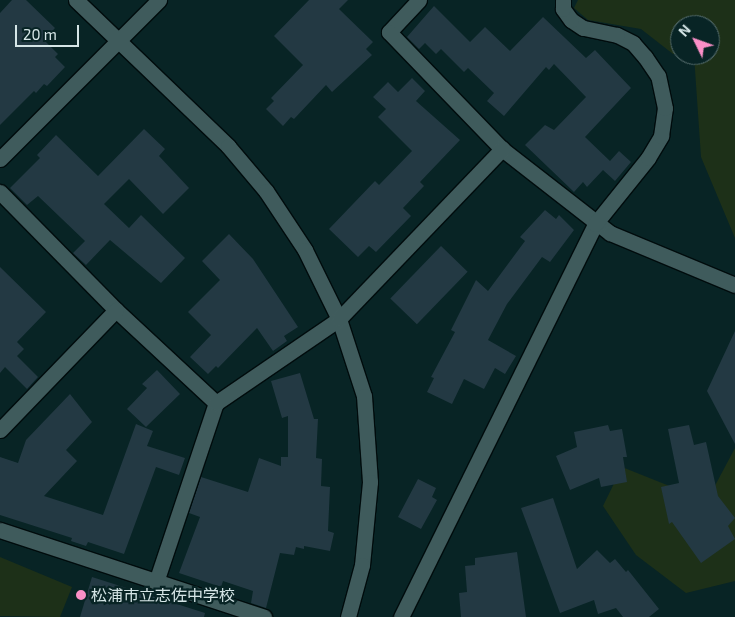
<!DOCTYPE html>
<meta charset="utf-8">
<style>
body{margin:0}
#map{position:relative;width:735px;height:617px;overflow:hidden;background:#082425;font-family:"Exo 2","Noto Sans JP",sans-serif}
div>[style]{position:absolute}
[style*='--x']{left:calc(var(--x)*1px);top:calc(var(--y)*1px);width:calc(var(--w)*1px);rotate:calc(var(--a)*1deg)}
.green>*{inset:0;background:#1d3018}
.building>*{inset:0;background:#233943;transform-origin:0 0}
.roads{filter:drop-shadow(1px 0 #000c0d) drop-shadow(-1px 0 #000c0d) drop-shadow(0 1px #000c0d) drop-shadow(0 -1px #000c0d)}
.minor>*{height:15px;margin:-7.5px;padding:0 7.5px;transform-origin:7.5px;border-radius:7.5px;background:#3f5b5c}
.dots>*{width:14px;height:14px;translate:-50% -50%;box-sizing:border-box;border:2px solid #082425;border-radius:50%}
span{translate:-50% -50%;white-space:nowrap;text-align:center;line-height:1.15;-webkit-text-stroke:4.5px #082425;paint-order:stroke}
.poi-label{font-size:16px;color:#d5e5e6}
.left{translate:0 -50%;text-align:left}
.north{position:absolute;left:670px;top:15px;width:50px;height:50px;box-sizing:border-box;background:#082425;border:1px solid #5a7172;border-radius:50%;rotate:312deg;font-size:14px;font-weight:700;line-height:20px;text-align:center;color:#d5e5e6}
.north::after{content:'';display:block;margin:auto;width:18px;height:22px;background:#fa8fc7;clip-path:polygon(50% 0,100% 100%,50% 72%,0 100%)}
.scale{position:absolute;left:15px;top:25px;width:64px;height:22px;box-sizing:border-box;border:2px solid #d5e5e6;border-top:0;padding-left:6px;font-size:15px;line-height:18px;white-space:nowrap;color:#d5e5e6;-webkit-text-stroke:4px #082425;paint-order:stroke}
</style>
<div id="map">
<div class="green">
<div style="clip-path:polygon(578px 0,735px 0,735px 238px,701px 157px,694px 55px,710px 55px,710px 25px,680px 25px,680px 54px,673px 54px,641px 29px,588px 20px,574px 8px)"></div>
<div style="clip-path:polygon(735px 448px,735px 581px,686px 593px,636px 555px,603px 506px,622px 467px,672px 487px,710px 495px)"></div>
<div style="clip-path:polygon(0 557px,72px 587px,60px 617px,0 616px)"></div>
</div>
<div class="building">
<div style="clip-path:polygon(12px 0,26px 0,55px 28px,44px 40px,58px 54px,55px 57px,65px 67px,47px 86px,44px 84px,36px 93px,34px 91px,0 125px,0 13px)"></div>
<div style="clip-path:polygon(309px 0,348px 0,339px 9px,373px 42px,366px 49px,372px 55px,332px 92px,326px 85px,294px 119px,291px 117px,283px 126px,266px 109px,274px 101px,271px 98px,303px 65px,274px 36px)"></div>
<div style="clip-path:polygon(434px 6px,470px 42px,485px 27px,510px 51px,543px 17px,586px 58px,595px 50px,631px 88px,585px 137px,610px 161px,619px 151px,631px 162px,615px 181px,603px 170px,587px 187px,583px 182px,574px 192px,525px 145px,545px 125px,554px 130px,586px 97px,554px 64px,549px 70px,546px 67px,504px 116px,487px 101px,494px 93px,468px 68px,464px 72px,441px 49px,436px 54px,425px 43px,419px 49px,407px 37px)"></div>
<div style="clip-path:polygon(412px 78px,425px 91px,416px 101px,460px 140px,420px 182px,424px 186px,403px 208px,411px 216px,376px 252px,369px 246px,358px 257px,329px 229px,375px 181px,379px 185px,412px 151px,378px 117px,386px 109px,373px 97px,388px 82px,398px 92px)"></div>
<div style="clip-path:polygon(144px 129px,165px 149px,159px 156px,189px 188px,163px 214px,129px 179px,104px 204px,129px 228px,141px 215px,185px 258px,161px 283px,110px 240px,86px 265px,73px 253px,85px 241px,38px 196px,27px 205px,10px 188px,40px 158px,37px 155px,56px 135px,98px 176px)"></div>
<div style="clip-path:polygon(545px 210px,556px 219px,559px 215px,574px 230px,550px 262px,542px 257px,507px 304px,488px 340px,516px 356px,505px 374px,495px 368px,484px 389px,464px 379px,452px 404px,427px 392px,434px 378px,431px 377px,455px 332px,451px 330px,476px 280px,488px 291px,525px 241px,520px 237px)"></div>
<div style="clip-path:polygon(229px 234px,253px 259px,298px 327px,284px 336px,287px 341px,273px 351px,257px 328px,218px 368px,216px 366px,208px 374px,190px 357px,211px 335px,188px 312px,220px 280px,202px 261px)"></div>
<div style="left:441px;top:246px;width:37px;height:73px;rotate:44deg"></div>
<div style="clip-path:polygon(0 267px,46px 312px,17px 342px,24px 349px,17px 356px,38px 377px,27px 389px,5px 367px,0 373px)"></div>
<div style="clip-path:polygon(735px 331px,735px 444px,707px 391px)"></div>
<div style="clip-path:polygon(157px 370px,180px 394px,146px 427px,127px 409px,147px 388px,142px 384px)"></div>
<div style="clip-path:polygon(300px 373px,314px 419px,318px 419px,316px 458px,322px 459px,321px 486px,330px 487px,328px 531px,334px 533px,330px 551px,304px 546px,304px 549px,296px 547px,294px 555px,280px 553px,266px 608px,251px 603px,253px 591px,223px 581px,221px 587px,179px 573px,200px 517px,189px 513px,201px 477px,248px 492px,259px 458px,281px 466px,281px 457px,288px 457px,288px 416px,282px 418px,271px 381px)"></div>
<div style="clip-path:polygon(70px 394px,92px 422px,66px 450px,77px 461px,44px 496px,103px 515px,136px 424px,153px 431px,147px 446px,185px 458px,179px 475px,156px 467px,124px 554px,88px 542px,86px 546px,71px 541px,72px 538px,0 515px,0 457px,18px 463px,26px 440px)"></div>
<div style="clip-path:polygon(608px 425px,610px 431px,622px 429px,627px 457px,623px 457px,627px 482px,601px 487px,599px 478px,570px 490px,556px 456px,577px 447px,574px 432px)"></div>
<div style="clip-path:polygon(689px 425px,694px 445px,706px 442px,718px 496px,735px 518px,728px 526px,735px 539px,701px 563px,672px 522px,669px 524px,661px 487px,679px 483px,668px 429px)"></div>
<div style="clip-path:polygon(418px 479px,436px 488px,432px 497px,437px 500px,421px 529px,398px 517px)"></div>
<div style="clip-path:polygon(553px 498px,577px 569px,597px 550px,610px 563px,615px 559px,626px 572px,628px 570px,659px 609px,649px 617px,623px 617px,616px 608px,598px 614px,594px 600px,560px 613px,521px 508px)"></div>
<div style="clip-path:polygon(517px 552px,526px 617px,461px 617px,459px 593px,467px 592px,465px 566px,475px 565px,475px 558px)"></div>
<div style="clip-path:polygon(92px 577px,205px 613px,204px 617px,80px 617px)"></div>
</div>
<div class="roads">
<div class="minor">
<div style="--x:76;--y:0;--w:211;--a:43.8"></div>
<div style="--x:228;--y:146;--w:59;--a:49.8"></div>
<div style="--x:266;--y:191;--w:71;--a:56.5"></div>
<div style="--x:305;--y:250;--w:77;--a:63.8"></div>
<div style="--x:339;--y:319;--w:81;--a:72"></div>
<div style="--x:364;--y:396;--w:86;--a:86"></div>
<div style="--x:370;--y:482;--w:83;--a:95.5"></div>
<div style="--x:362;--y:565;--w:54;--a:105.1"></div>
<div style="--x:419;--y:0;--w:44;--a:133.2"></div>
<div style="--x:389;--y:32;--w:163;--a:46"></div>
<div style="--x:502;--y:149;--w:137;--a:37.9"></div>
<div style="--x:610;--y:233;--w:135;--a:22.6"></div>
<div style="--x:0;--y:159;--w:225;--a:-45"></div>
<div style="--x:0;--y:192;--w:165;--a:45.5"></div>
<div style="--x:116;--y:310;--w:137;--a:42.9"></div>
<div style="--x:0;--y:430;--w:167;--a:-46"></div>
<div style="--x:0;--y:530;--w:278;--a:18.2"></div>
<div style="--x:156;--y:582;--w:189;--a:-71.5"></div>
<div style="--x:216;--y:403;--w:149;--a:-34.3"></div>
<div style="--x:339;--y:319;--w:236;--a:-46.2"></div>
<div style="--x:401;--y:617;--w:438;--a:-63.7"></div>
<div style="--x:595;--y:224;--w:85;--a:-51.2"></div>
<div style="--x:648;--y:158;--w:26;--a:-59"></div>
<div style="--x:661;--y:136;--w:28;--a:-82"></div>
<div style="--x:665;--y:108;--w:33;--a:-102"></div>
<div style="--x:658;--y:76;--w:23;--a:-124"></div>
<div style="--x:645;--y:57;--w:18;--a:-131"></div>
<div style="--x:633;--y:43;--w:18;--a:-153"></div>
<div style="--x:617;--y:35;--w:35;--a:-168"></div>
<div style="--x:583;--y:28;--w:14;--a:-146"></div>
<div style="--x:571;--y:20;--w:14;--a:-126"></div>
<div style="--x:563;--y:9;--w:9;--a:-90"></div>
</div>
</div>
<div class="dots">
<div style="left:81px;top:595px;background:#fa8fc7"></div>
</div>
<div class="poi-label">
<span class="left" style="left:91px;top:595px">松浦市立志佐中学校</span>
</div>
<div class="north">N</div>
<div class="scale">20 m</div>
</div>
